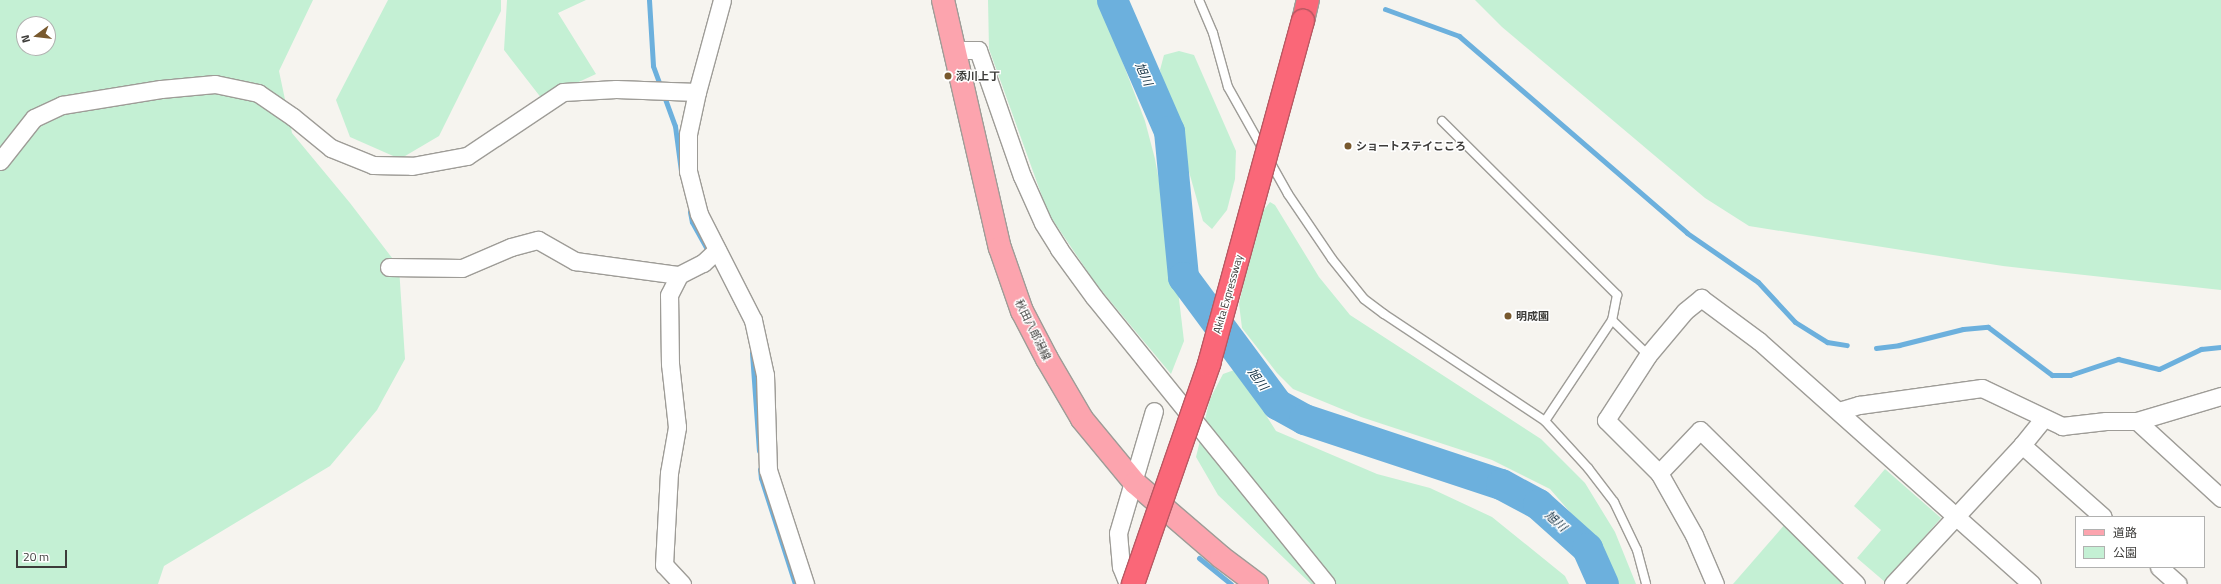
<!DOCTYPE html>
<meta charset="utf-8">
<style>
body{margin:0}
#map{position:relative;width:2221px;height:584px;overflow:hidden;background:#f6f4ef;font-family:"Titillium Web","Noto Sans JP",sans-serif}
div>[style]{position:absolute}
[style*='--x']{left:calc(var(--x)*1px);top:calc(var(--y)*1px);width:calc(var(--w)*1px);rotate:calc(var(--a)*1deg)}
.green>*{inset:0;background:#c4f0d4}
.stream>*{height:5px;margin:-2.5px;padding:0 2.5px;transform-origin:2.5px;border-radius:2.5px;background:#6cb0dd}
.river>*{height:31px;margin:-15.5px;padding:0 15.5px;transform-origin:15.5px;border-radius:15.5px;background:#6cb0dd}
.roads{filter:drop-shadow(1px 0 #9e9c97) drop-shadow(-1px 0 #9e9c97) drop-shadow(0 1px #9e9c97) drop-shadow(0 -1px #9e9c97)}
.lane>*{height:8px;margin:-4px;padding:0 4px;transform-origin:4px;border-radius:4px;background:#fff}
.street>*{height:17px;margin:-8.5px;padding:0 8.5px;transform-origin:8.5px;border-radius:8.5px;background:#fff}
.primary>*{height:22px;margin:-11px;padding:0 11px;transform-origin:11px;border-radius:11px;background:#fca4ae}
.highway>*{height:22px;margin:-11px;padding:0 11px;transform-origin:11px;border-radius:11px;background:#fa6778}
.bridges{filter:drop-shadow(1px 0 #b85862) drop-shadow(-1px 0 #b85862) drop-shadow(0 1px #b85862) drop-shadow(0 -1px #b85862)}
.highway-bridge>*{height:22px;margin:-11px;padding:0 11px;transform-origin:11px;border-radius:11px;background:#fa6778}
.dots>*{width:11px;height:11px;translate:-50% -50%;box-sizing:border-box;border:2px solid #fff;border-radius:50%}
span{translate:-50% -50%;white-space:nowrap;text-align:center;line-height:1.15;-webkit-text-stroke:3px #fff;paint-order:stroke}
.poi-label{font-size:11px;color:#3d3c3a;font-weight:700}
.left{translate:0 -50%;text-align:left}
.street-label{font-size:11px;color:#3d3c3a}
.water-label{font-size:12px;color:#102f42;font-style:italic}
.legend{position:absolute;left:2075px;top:516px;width:130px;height:52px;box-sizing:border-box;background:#fff;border:1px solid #b1b1b0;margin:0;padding:5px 7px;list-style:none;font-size:12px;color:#3d3c3a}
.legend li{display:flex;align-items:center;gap:8px;height:20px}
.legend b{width:20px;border:1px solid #b1b1b0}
.north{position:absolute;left:16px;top:16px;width:40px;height:40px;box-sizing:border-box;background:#fff;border:1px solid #b1b1b0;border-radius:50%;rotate:255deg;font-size:11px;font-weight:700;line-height:16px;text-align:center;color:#3d3c3a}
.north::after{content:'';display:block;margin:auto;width:14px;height:18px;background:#78592e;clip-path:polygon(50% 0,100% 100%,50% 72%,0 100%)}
.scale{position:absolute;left:16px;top:550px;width:51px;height:18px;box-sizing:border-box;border:2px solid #3d3c3a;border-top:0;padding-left:5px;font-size:12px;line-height:14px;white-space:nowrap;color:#3d3c3a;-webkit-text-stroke:3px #fff;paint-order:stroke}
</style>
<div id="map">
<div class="green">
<div style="clip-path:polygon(evenodd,0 0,313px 0,279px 71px,292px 133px,350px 203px,399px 267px,405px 359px,377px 410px,330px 466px,164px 566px,158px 584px,0 584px,0 0,24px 24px,48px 24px,48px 48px,24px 48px,24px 24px)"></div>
<div style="clip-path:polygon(388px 0,501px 0,501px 11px,439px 136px,400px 159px,350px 137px,336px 100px)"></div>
<div style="clip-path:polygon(507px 0,586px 0,558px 13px,596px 74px,542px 99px,504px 50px)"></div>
<div style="clip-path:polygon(988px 0,1099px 0,1145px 121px,1155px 159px,1176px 274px,1184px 341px,1171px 374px,1096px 284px,1048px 213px,989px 49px)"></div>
<div style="clip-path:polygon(1475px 0,2221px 0,2221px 290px,2003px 266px,1749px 226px,1705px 198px,1502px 27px)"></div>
<div style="clip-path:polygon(1179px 51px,1194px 55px,1236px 151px,1235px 179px,1227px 210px,1212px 229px,1203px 221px,1160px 70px,1164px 55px)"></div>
<div style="clip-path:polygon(1270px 202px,1275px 205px,1319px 277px,1350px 315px,1541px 439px,1585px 483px,1615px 532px,1636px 584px,1613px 584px,1596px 542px,1550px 489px,1492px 460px,1361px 417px,1293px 389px,1277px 373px,1242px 328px,1239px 304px,1259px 216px)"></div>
<div style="clip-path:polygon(1237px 369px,1276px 431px,1377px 474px,1430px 488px,1492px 517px,1565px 576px,1569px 584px,1311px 584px,1218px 495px,1196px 457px,1210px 399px,1223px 374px)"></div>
<div style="clip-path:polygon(1885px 469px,1941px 518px,1885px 582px,1857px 558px,1881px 530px,1854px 506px)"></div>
<div style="clip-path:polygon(1786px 523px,1845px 580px,1841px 584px,1733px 584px)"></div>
</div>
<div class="stream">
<div style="--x:649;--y:0;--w:66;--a:86.5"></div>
<div style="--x:653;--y:66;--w:64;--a:69.9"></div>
<div style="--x:675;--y:126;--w:45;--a:82.4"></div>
<div style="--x:1385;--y:9;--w:79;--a:20"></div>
<div style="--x:1459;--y:36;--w:301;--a:40.8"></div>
<div style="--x:1687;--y:233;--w:86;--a:34.6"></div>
<div style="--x:1758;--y:282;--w:54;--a:47.2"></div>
<div style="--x:1795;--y:322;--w:38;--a:32"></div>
<div style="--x:1827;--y:342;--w:20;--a:9"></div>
<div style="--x:690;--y:212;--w:10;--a:79"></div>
<div style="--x:692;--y:222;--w:35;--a:61"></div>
<div style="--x:1876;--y:348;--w:23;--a:-7"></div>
<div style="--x:1899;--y:345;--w:66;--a:-14"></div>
<div style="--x:1963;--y:329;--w:25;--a:-5"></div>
<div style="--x:1988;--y:327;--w:80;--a:36.9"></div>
<div style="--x:2052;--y:375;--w:18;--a:0"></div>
<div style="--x:2070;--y:375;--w:51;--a:-18.4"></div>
<div style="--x:2118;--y:359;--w:42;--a:13.7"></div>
<div style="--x:2159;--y:369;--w:47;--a:-25.5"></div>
<div style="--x:2201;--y:349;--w:20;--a:-6"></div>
<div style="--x:752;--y:353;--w:98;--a:85.9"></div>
<div style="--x:760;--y:469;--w:9;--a:84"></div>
<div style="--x:761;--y:478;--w:111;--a:72.2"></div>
<div style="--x:1199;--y:558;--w:41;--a:39.1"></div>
</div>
<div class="river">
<div style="--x:1112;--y:0;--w:143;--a:66.5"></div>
<div style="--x:1169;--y:131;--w:147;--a:84.5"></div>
<div style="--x:1183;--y:277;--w:158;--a:53.5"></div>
<div style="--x:1277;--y:404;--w:31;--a:29"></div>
<div style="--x:1304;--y:419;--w:207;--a:18.3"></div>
<div style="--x:1501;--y:484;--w:42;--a:28.4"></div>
<div style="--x:1538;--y:504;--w:66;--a:41.9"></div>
<div style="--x:1587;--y:548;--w:39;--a:66"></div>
</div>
<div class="roads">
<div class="lane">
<div style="--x:1199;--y:0;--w:36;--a:67"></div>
<div style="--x:1213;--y:33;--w:56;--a:74.5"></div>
<div style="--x:1228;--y:87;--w:123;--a:60.7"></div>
<div style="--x:1288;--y:194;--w:78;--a:55.9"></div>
<div style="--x:1332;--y:259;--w:51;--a:51.3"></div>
<div style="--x:1364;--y:299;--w:25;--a:37"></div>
<div style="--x:1384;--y:314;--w:193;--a:33.6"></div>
<div style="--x:1545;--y:421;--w:64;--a:47.5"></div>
<div style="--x:1588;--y:468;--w:43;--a:52.6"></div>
<div style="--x:1614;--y:502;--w:53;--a:64.4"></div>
<div style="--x:1637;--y:550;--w:35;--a:75"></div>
<div style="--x:1442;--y:121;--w:247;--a:44.8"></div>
<div style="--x:1617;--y:295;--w:25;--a:101"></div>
<div style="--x:1545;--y:421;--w:121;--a:-56.4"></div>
<div style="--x:1612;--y:320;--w:50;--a:44.2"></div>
</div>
<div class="street">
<div style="--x:722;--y:0;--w:95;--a:105.2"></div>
<div style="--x:697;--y:92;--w:43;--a:102.1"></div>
<div style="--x:688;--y:134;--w:37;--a:90"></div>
<div style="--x:688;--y:171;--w:44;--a:75.7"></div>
<div style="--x:699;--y:214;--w:119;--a:63"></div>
<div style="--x:753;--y:320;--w:56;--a:77.7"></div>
<div style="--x:765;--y:375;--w:95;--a:88.2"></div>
<div style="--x:768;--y:470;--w:120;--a:72"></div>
<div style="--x:955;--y:50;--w:23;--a:0"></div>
<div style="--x:978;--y:50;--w:133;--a:70.8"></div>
<div style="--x:1022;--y:176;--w:51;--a:65.9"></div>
<div style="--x:1043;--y:223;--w:31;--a:58"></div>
<div style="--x:1059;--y:249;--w:59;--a:53.9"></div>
<div style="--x:1094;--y:297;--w:369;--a:51"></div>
<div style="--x:0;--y:161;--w:55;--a:-51.7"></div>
<div style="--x:34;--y:118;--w:31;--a:-25"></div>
<div style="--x:62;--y:105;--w:100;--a:-9.2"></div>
<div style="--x:161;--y:89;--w:54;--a:-5.3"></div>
<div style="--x:215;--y:84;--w:44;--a:11.8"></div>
<div style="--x:258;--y:93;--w:42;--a:34.4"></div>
<div style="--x:293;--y:117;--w:49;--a:39.2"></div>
<div style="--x:331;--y:148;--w:45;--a:22"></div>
<div style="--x:373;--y:165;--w:39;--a:1"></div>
<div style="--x:412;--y:166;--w:56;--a:-10.3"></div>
<div style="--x:467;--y:156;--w:115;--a:-33.7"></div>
<div style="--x:563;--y:92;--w:53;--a:-3.2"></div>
<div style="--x:616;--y:89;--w:81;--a:2.1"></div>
<div style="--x:389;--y:267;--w:73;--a:0.8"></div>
<div style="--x:462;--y:268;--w:53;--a:-23.2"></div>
<div style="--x:511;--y:247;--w:28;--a:-15"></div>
<div style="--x:538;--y:240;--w:43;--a:29.6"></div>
<div style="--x:575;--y:261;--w:105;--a:7.7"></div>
<div style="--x:1839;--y:411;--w:21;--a:-17"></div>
<div style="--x:1859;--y:405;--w:124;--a:-7.9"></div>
<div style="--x:1982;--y:388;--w:89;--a:25.4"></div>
<div style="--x:2062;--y:426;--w:44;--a:-6.5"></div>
<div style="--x:2106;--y:421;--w:31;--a:0"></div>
<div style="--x:2137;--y:421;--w:88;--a:-16.6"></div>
<div style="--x:2137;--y:421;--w:114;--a:42.5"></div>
<div style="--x:2022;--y:445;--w:108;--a:41.6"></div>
<div style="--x:1659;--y:473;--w:59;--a:-46.4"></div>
<div style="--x:1700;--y:430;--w:219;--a:44.6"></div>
<div style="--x:2159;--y:567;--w:25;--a:42"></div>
<div style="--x:682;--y:584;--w:26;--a:-133"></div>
<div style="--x:664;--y:565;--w:92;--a:-86.9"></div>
<div style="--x:669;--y:473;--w:47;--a:-80.1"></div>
<div style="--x:677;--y:427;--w:63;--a:-96.3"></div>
<div style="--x:670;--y:364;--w:69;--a:-90.8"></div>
<div style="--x:669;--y:295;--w:22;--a:-63"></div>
<div style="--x:679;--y:275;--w:27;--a:-27"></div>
<div style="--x:703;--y:263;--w:19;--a:-43"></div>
<div style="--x:1128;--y:584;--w:18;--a:-112"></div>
<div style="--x:1121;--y:567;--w:34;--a:-95"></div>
<div style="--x:1118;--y:533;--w:127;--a:-73.6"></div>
<div style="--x:1715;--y:584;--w:53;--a:-113.2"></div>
<div style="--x:1694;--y:535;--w:71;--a:-119.4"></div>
<div style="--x:1659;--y:473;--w:75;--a:-135"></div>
<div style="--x:1606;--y:420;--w:77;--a:-57.1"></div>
<div style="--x:1648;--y:355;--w:57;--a:-49.9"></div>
<div style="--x:1685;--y:311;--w:21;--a:-39"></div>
<div style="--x:1701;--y:298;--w:72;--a:36.6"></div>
<div style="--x:1759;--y:341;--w:365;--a:41.7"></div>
<div style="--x:1893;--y:584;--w:190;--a:-47.1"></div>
<div style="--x:2022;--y:445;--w:33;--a:-51"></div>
</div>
<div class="primary">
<div style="--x:943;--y:0;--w:254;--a:77.1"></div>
<div style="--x:1000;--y:248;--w:67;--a:70.8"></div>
<div style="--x:1022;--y:311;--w:54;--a:62.5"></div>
<div style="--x:1047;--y:359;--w:69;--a:59.7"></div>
<div style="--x:1082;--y:419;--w:83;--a:50.4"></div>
<div style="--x:1135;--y:483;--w:113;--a:40.7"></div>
<div style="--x:1221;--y:557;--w:45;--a:36.9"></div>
</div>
<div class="highway">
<div style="--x:1303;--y:21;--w:22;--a:-77"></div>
</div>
</div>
<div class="bridges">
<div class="highway-bridge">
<div style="--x:1133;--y:584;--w:233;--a:-70.9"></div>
<div style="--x:1209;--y:364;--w:356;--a:-74.7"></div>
</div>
</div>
<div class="dots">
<div style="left:948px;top:76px;background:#78592e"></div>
<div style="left:1348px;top:146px;background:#78592e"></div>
<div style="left:1508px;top:316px;background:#78592e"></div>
</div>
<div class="poi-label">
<span class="left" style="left:956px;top:76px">添川上丁</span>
<span class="left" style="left:1356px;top:146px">ショートステイこころ</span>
<span class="left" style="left:1516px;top:316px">明成園</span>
</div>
<div class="street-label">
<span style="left:1228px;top:294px;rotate:-74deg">Akita Expressway</span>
<span style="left:1033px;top:330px;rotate:64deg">秋田八郎潟線</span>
</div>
<div class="water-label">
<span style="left:1144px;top:74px;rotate:66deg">旭川</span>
<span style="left:1258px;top:379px;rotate:54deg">旭川</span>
<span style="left:1556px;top:521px;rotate:42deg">旭川</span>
</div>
<ul class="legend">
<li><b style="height:5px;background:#fca4ae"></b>道路</li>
<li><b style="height:11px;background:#c4f0d4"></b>公園</li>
</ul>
<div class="north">N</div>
<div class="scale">20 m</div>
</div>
